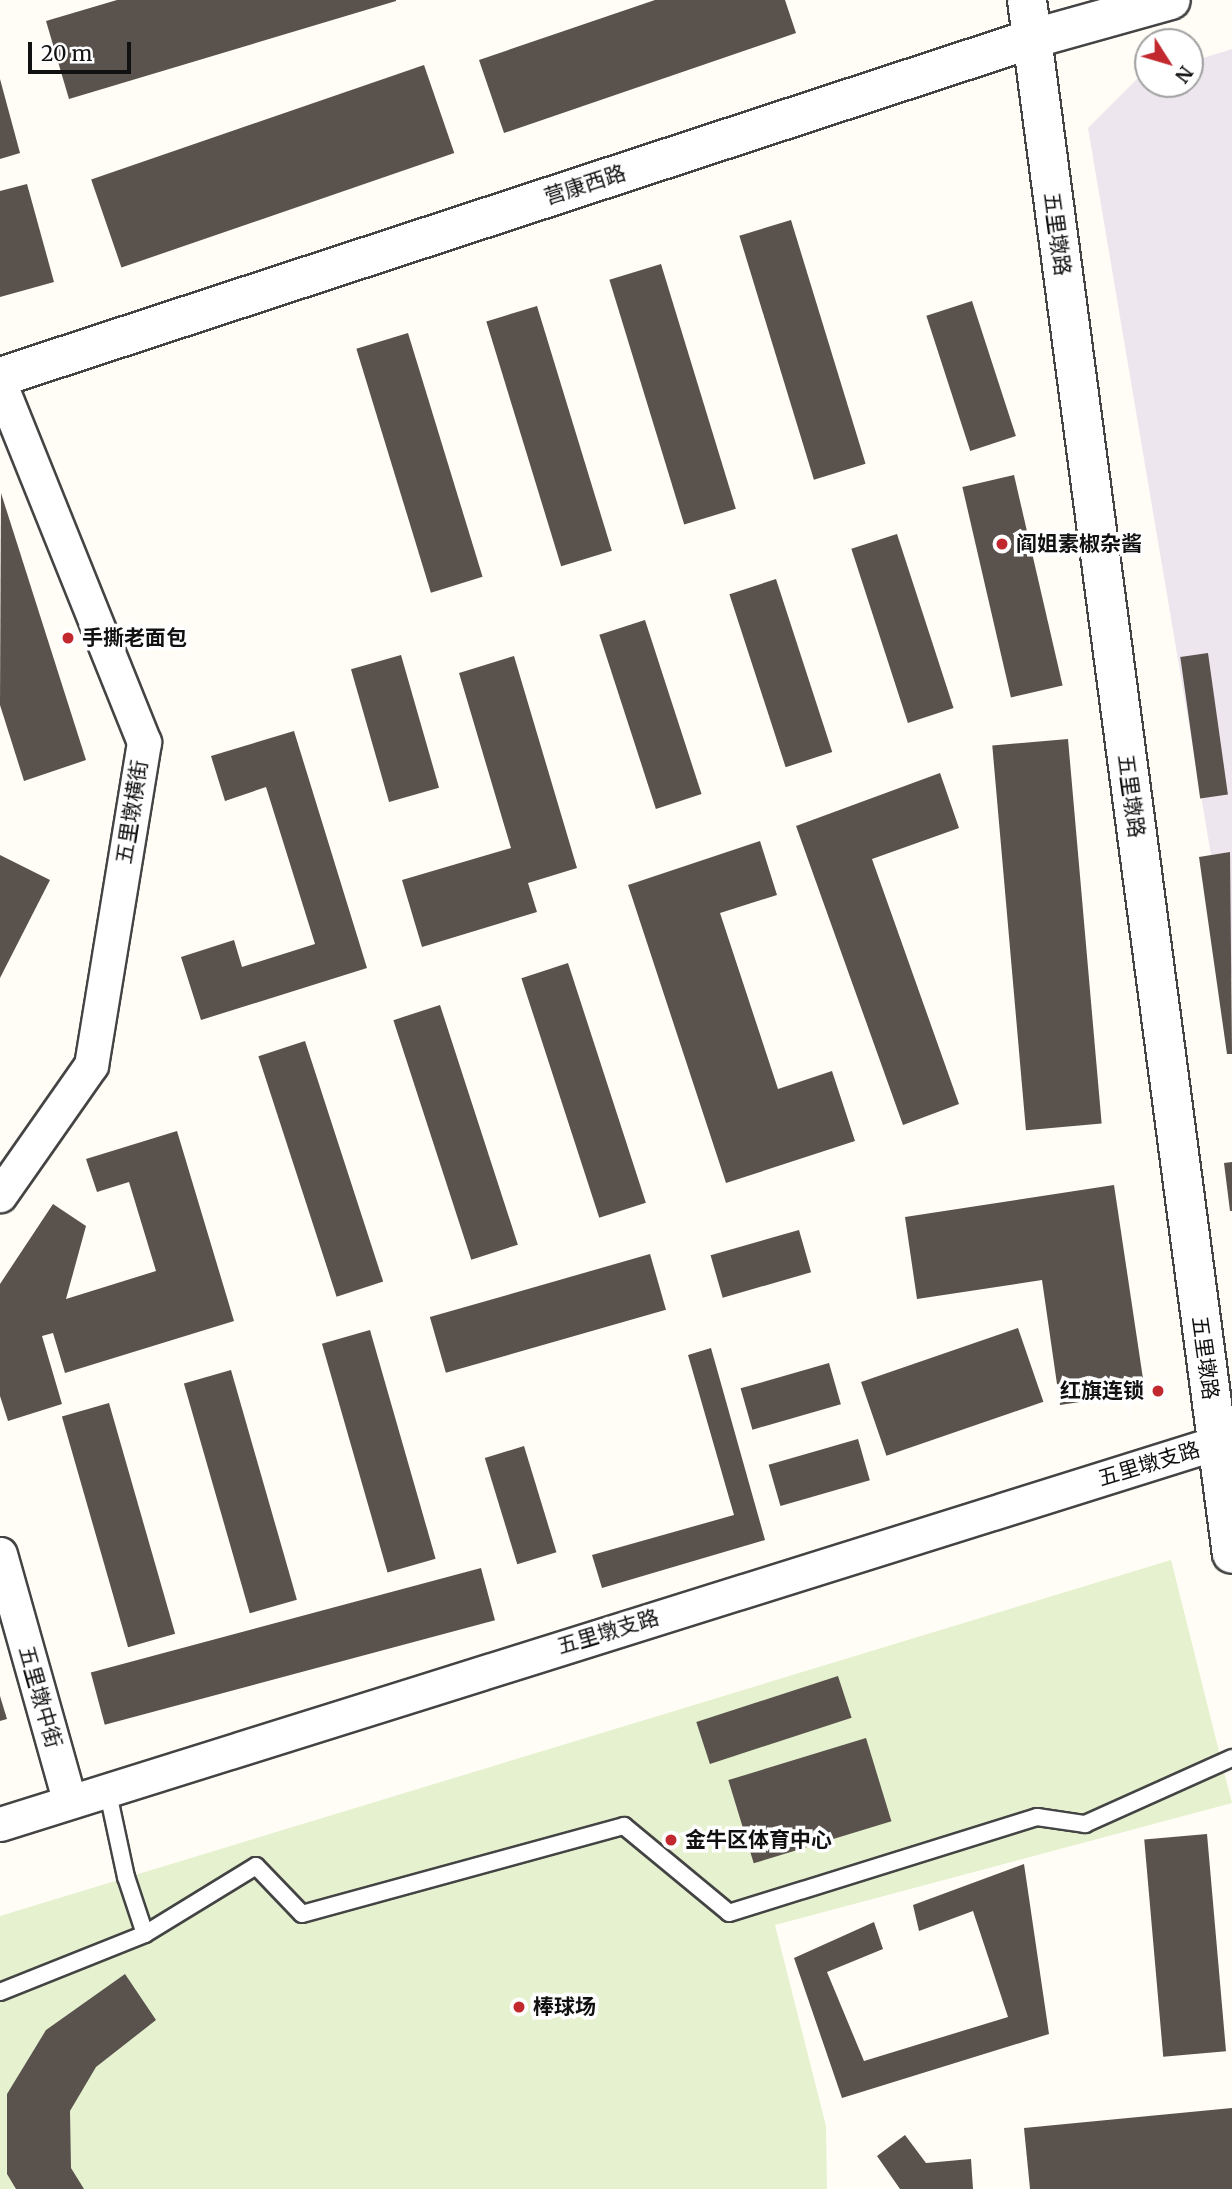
<!DOCTYPE html>
<meta charset="utf-8">
<style>
body{margin:0}
#map{position:relative;width:1232px;height:2189px;overflow:hidden;background:#fffdf5;font-family:Merriweather,"Noto Sans SC",serif}
div>[style]{position:absolute}
[style*='--x']{left:calc(var(--x)*1px);top:calc(var(--y)*1px);width:calc(var(--w)*1px);rotate:calc(var(--a)*1deg)}
.industrial>*{inset:0;background:#eee6ef}
.pitch>*{inset:0;background:#e5f1cf}
.building>*{inset:0;background:#5a524d;transform-origin:0 0}
.roads{filter:drop-shadow(2px 0 #444) drop-shadow(-2px 0 #444) drop-shadow(0 2px #444) drop-shadow(0 -2px #444)}
.service>*{height:16px;margin:-8px;padding:0 8px;transform-origin:8px;border-radius:8px;background:#fff}
.minor>*{height:33px;margin:-16.5px;padding:0 16.5px;transform-origin:16.5px;border-radius:16.5px;background:#fff}
.tertiary>*{height:38px;margin:-19px;padding:0 19px;transform-origin:19px;border-radius:19px;background:#fff}
.dots>*{width:19px;height:19px;translate:-50% -50%;box-sizing:border-box;border:4px solid #fff;border-radius:50%}
span{translate:-50% -50%;white-space:nowrap;text-align:center;line-height:1.15;-webkit-text-stroke:7px #fff;paint-order:stroke}
.street-label{font-size:21px;color:#111}
.poi-label{font-size:21px;color:#111;font-weight:700}
.left{translate:0 -50%;text-align:left}
.right{translate:-100% -50%;text-align:right}
.north{position:absolute;left:1134px;top:28px;width:70px;height:70px;box-sizing:border-box;background:#fff;border:2px solid #a0a0a0;border-radius:50%;rotate:127deg;font-size:19px;font-weight:700;line-height:28px;text-align:center;color:#111}
.north::after{content:'';display:block;margin:auto;width:24px;height:32px;background:#c1292e;clip-path:polygon(50% 0,100% 100%,50% 72%,0 100%)}
.scale{position:absolute;left:28px;top:42px;width:103px;height:32px;box-sizing:border-box;border:4px solid #111;border-top:0;padding-left:9px;font-size:21px;line-height:24px;white-space:nowrap;color:#111;-webkit-text-stroke:5px #fff;paint-order:stroke}
</style>
<div id="map">
<div class="industrial">
<div style="clip-path:polygon(1232px 49px,1232px 979px,1088px 128px,1138px 78px,1148px 75px,1148px 84px,1190px 84px,1190px 62px)"></div>
</div>
<div class="pitch">
<div style="clip-path:polygon(1171px 1560px,1232px 1803px,775px 1925px,826px 2126px,827px 2189px,0 2189px,0 1916px)"></div>
</div>
<div class="building">
<div style="clip-path:polygon(117px 0,396px 0,396px 1px,69px 99px,46px 21px)"></div>
<div style="clip-path:polygon(655px 0,785px 0,796px 33px,504px 133px,479px 60px)"></div>
<div style="left:424px;top:65px;width:93px;height:352px;rotate:71deg"></div>
<div style="clip-path:polygon(0 79px,20px 153px,0 159px)"></div>
<div style="clip-path:polygon(27px 184px,54px 282px,0 297px,0 191px)"></div>
<div style="left:791px;top:220px;width:255px;height:54px;rotate:73deg"></div>
<div style="left:661px;top:264px;width:256px;height:54px;rotate:73deg"></div>
<div style="left:972px;top:301px;width:142px;height:48px;rotate:72deg"></div>
<div style="left:537px;top:306px;width:256px;height:53px;rotate:73deg"></div>
<div style="left:408px;top:333px;width:255px;height:54px;rotate:73deg"></div>
<div style="left:1014px;top:475px;width:216px;height:53px;rotate:77deg"></div>
<div style="clip-path:polygon(1px 493px,86px 760px,24px 781px,0 705px)"></div>
<div style="left:897px;top:534px;width:183px;height:48px;rotate:72deg"></div>
<div style="left:776px;top:579px;width:182px;height:49px;rotate:72deg"></div>
<div style="left:645px;top:620px;width:183px;height:48px;rotate:72deg"></div>
<div style="left:1208px;top:653px;width:143px;height:28px;rotate:82deg"></div>
<div style="left:401px;top:655px;width:138px;height:52px;rotate:74deg"></div>
<div style="clip-path:polygon(514px 656px,577px 868px,528px 883px,537px 912px,422px 947px,402px 880px,511px 848px,459px 673px)"></div>
<div style="clip-path:polygon(294px 731px,367px 968px,201px 1020px,181px 957px,234px 940px,242px 967px,315px 944px,266px 787px,225px 801px,211px 756px)"></div>
<div style="left:1068px;top:739px;width:386px;height:76px;rotate:85deg"></div>
<div style="clip-path:polygon(940px 773px,959px 828px,872px 859px,959px 1104px,903px 1125px,796px 826px)"></div>
<div style="clip-path:polygon(760px 841px,777px 895px,720px 913px,778px 1089px,832px 1071px,855px 1141px,726px 1183px,628px 885px)"></div>
<div style="clip-path:polygon(1230px 852px,1232px 1054px,1227px 1054px,1199px 857px)"></div>
<div style="clip-path:polygon(0 855px,50px 880px,0 978px)"></div>
<div style="left:568px;top:963px;width:252px;height:49px;rotate:72deg"></div>
<div style="left:440px;top:1005px;width:252px;height:49px;rotate:72deg"></div>
<div style="left:305px;top:1041px;width:253px;height:49px;rotate:72deg"></div>
<div style="clip-path:polygon(177px 1131px,234px 1321px,65px 1373px,53px 1333px,42px 1336px,62px 1404px,8px 1421px,0 1396px,0 1284px,53px 1204px,86px 1226px,66px 1299px,156px 1271px,129px 1182px,97px 1192px,86px 1159px)"></div>
<div style="clip-path:polygon(1232px 1162px,1232px 1211px,1230px 1211px,1224px 1163px)"></div>
<div style="clip-path:polygon(1114px 1185px,1145px 1392px,1060px 1405px,1042px 1280px,917px 1299px,905px 1217px)"></div>
<div style="left:799px;top:1230px;width:44px;height:92px;rotate:74deg"></div>
<div style="left:650px;top:1254px;width:58px;height:229px;rotate:74deg"></div>
<div style="left:1018px;top:1328px;width:78px;height:166px;rotate:71deg"></div>
<div style="left:370px;top:1330px;width:238px;height:50px;rotate:74deg"></div>
<div style="clip-path:polygon(711px 1348px,765px 1540px,602px 1588px,592px 1555px,734px 1515px,688px 1355px)"></div>
<div style="left:829px;top:1363px;width:43px;height:92px;rotate:74deg"></div>
<div style="left:231px;top:1370px;width:239px;height:49px;rotate:74deg"></div>
<div style="left:109px;top:1403px;width:240px;height:49px;rotate:74deg"></div>
<div style="left:858px;top:1439px;width:43px;height:93px;rotate:74deg"></div>
<div style="left:524px;top:1446px;width:111px;height:41px;rotate:73deg"></div>
<div style="left:481px;top:1568px;width:54px;height:404px;rotate:75deg"></div>
<div style="left:838px;top:1676px;width:44px;height:149px;rotate:72deg"></div>
<div style="clip-path:polygon(0 1696px,7px 1719px,0 1721px)"></div>
<div style="left:866px;top:1738px;width:87px;height:144px;rotate:73deg"></div>
<div style="left:1207px;top:1834px;width:218px;height:63px;rotate:85deg"></div>
<div style="clip-path:polygon(1024px 1864px,1049px 2034px,842px 2098px,794px 1958px,874px 1922px,883px 1949px,827px 1972px,864px 2061px,1008px 2017px,973px 1911px,919px 1931px,913px 1905px)"></div>
<div style="clip-path:polygon(125px 1974px,156px 2020px,96px 2067px,70px 2111px,71px 2168px,84px 2189px,16px 2189px,7px 2174px,7px 2094px,46px 2030px)"></div>
<div style="clip-path:polygon(1232px 2108px,1232px 2189px,1030px 2189px,1024px 2128px)"></div>
<div style="clip-path:polygon(905px 2135px,926px 2163px,971px 2159px,973px 2189px,900px 2189px,877px 2156px)"></div>
</div>
<div class="roads">
<div class="service">
<div style="--x:145;--y:1934;--w:130;--a:-31.5"></div>
<div style="--x:256;--y:1866;--w:66;--a:46.2"></div>
<div style="--x:302;--y:1914;--w:334;--a:-15.3"></div>
<div style="--x:624;--y:1826;--w:136;--a:39.6"></div>
<div style="--x:729;--y:1913;--w:323;--a:-17.3"></div>
<div style="--x:1037;--y:1817;--w:49;--a:8.3"></div>
<div style="--x:1085;--y:1824;--w:161;--a:-24.2"></div>
<div style="--x:0;--y:1992;--w:156;--a:-21.8"></div>
<div style="--x:145;--y:1934;--w:60;--a:-108.4"></div>
<div style="--x:126;--y:1877;--w:91;--a:-102.1"></div>
</div>
<div class="minor">
<div style="--x:0;--y:384;--w:386;--a:68.1"></div>
<div style="--x:144;--y:742;--w:327;--a:99.3"></div>
<div style="--x:91;--y:1065;--w:159;--a:125"></div>
<div style="--x:0;--y:1554;--w:255;--a:74.3"></div>
<div style="--x:0;--y:1824;--w:1274;--a:-17.4"></div>
</div>
<div class="tertiary">
<div style="--x:1027;--y:0;--w:1567;--a:82.49"></div>
<div style="--x:0;--y:377;--w:1085;--a:-18.15"></div>
<div style="--x:1031;--y:39;--w:145;--a:-15.6"></div>
</div>
</div>
<div class="dots">
<div style="left:1002px;top:544px;background:#c1292e"></div>
<div style="left:68px;top:638px;background:#c1292e"></div>
<div style="left:1158px;top:1391px;background:#c1292e"></div>
<div style="left:671px;top:1840px;background:#c1292e"></div>
<div style="left:519px;top:2007px;background:#c1292e"></div>
</div>
<div class="street-label">
<span style="left:585px;top:185px;rotate:-18deg">营康西路</span>
<span style="left:1057px;top:234px;rotate:82deg">五里墩路</span>
<span style="left:1131px;top:796px;rotate:82deg">五里墩路</span>
<span style="left:132px;top:812px;rotate:-81deg">五里墩横街</span>
<span style="left:1205px;top:1358px;rotate:82deg">五里墩路</span>
<span style="left:1149px;top:1464px;rotate:-17deg">五里墩支路</span>
<span style="left:608px;top:1632px;rotate:-17deg">五里墩支路</span>
<span style="left:40px;top:1697px;rotate:74deg">五里墩中街</span>
</div>
<div class="poi-label">
<span class="left" style="left:1016px;top:544px">阎姐素椒杂酱</span>
<span class="left" style="left:82px;top:638px">手撕老面包</span>
<span class="right" style="left:1144px;top:1391px">红旗连锁</span>
<span class="left" style="left:685px;top:1840px">金牛区体育中心</span>
<span class="left" style="left:533px;top:2007px">棒球场</span>
</div>
<div class="north">N</div>
<div class="scale">20 m</div>
</div>
